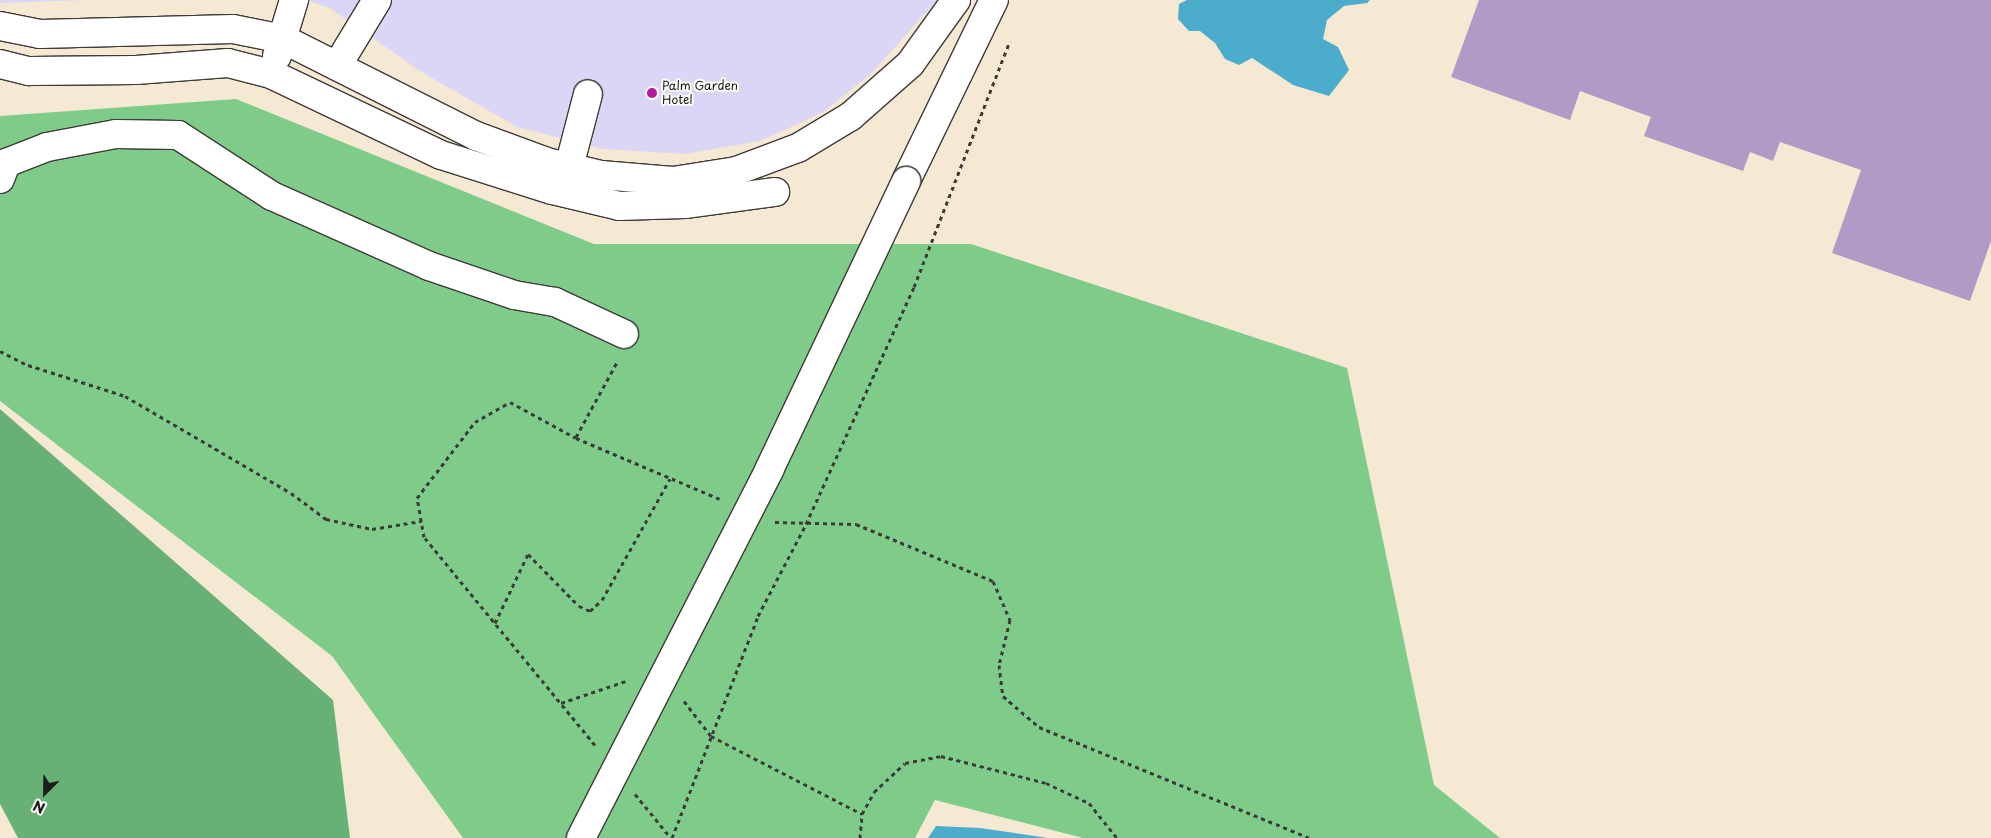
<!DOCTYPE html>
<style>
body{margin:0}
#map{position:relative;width:1991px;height:838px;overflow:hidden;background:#f6e9d4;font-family:"Playpen Sans",sans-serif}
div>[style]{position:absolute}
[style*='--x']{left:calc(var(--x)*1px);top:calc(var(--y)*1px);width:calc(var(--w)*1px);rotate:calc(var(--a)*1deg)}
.built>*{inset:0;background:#dcd6f6}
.green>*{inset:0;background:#7fcc8a}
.forest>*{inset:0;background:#67b076}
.water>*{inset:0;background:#4caccb}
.building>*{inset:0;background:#b09bc7}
.path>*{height:3px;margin-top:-1.5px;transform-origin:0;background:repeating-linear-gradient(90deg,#3d3b38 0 4px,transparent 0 8px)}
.roads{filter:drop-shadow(1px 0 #3d3b38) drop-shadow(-1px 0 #3d3b38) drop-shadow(0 1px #3d3b38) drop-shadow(0 -1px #3d3b38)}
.minor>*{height:28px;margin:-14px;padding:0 14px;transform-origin:14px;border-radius:14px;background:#fff}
.highway>*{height:28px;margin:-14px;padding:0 14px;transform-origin:14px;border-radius:14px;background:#fff}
.bridges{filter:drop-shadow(1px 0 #3d3b38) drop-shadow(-1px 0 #3d3b38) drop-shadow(0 1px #3d3b38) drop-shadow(0 -1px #3d3b38)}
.highway-bridge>*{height:28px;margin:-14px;padding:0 14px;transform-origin:14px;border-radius:14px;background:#fff}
.dots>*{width:14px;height:14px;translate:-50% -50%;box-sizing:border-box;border:2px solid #fdfcf7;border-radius:50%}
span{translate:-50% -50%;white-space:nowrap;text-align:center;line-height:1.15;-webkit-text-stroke:4px #fdfcf7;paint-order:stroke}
.poi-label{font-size:12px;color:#1c1c1c}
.left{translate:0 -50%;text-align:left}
.north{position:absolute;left:20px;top:768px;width:50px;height:50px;-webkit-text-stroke:4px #fdfcf7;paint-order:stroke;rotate:203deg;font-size:14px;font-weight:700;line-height:20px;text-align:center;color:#1c1c1c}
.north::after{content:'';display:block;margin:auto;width:18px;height:22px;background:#1c1c1c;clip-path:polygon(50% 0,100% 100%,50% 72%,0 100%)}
</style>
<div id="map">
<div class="built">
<div style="clip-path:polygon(0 0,88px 0,0 3px)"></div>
<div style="clip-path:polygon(305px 0,937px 0,871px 74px,822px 113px,760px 141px,684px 154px,603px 149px,517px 127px,420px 71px,330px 8px)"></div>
</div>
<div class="green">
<div style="clip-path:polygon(236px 99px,594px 244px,971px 244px,1347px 368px,1434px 785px,1500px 838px,1083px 838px,935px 800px,915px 838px,463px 838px,332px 656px,0 401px,0 116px)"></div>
</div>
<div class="forest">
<div style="clip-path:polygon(0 409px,333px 700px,350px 838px,18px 838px,0 804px)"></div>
</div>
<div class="water">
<div style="clip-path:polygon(1187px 0,1370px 0,1367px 3px,1344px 6px,1327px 20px,1323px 39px,1338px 47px,1349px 70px,1329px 96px,1293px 85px,1252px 58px,1239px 65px,1225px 59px,1215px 43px,1200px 31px,1189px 31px,1178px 19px,1179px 4px)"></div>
<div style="clip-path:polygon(936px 826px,980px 828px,1048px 838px,928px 838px)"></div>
</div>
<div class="building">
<div style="clip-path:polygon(1479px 0,1991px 0,1991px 241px,1970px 301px,1832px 253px,1861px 170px,1780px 142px,1773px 161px,1750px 152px,1743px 171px,1644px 136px,1651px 117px,1580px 91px,1570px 120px,1451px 77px)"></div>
</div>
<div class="path">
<div style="--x:0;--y:351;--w:31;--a:27"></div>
<div style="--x:28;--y:365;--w:102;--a:17.7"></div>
<div style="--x:125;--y:396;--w:192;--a:30.3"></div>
<div style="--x:291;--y:493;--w:44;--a:36.6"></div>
<div style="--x:326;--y:519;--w:47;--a:12.3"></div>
<div style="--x:372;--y:529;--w:50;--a:-9.3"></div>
<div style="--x:576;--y:437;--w:85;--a:-61.3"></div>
<div style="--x:775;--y:522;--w:81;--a:1.4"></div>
<div style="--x:856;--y:524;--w:148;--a:22.6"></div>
<div style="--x:993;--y:581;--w:43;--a:66.4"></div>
<div style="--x:1010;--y:620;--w:46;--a:103.7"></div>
<div style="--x:999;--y:665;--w:31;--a:83"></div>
<div style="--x:1003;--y:696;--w:48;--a:40.7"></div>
<div style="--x:1039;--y:727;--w:293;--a:22.3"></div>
<div style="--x:495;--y:623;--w:76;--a:-64.4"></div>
<div style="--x:528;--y:554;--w:73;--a:45.6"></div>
<div style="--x:579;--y:606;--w:12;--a:24"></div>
<div style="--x:590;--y:611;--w:16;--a:-43"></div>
<div style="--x:602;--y:600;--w:139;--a:-60.7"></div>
<div style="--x:684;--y:701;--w:44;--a:52.4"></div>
<div style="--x:711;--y:736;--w:170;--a:27.3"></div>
<div style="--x:561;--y:703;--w:72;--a:-18.7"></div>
<div style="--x:595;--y:745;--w:269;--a:-129.4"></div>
<div style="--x:424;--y:537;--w:40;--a:-100"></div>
<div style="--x:417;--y:498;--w:96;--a:-52.7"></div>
<div style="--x:475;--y:422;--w:40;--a:-29.7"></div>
<div style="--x:510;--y:402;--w:75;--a:28.6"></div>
<div style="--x:576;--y:438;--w:156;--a:23"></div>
<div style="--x:635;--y:794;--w:57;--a:50.7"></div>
<div style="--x:672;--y:838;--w:238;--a:-68.8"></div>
<div style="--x:758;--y:616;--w:104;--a:-62.4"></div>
<div style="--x:806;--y:524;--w:260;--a:-65.5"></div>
<div style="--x:914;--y:287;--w:264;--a:-68.7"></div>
<div style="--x:860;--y:838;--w:24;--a:-85"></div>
<div style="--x:862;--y:814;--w:25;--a:-61"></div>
<div style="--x:874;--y:792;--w:42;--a:-43.1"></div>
<div style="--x:905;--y:763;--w:37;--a:-11"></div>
<div style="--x:941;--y:756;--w:108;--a:14.4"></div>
<div style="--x:1046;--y:783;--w:47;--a:24.9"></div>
<div style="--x:1089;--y:803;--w:45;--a:51.3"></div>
</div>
<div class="roads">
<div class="minor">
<div style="--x:0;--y:26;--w:41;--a:11.3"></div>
<div style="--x:40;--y:34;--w:193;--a:-1.5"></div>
<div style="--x:233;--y:29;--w:51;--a:11.3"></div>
<div style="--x:283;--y:39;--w:216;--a:26.7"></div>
<div style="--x:476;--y:136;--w:76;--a:20.1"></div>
<div style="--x:547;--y:162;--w:56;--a:13.5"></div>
<div style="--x:601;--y:175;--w:72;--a:4.8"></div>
<div style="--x:673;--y:181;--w:64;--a:-9"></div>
<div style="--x:736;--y:171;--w:66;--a:-20.4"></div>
<div style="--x:798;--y:148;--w:62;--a:-31.1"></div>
<div style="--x:851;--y:116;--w:79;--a:-41.4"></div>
<div style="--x:910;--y:64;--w:79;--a:-54.3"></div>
<div style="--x:277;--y:56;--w:59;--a:-73.1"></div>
<div style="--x:0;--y:64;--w:30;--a:14"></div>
<div style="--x:29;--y:71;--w:107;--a:-0.5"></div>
<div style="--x:136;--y:70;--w:92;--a:-4.4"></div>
<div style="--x:228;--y:63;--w:44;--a:14.3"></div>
<div style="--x:271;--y:74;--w:188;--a:25.5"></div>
<div style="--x:441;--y:155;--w:116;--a:17.5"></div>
<div style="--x:552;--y:190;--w:69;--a:13.4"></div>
<div style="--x:619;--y:206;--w:66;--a:-1.7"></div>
<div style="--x:685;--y:204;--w:91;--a:-7.6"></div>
<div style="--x:337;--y:66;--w:77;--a:-58.8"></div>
<div style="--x:569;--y:167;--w:75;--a:-75.4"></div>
<div style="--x:0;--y:179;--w:17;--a:-69"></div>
<div style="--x:6;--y:163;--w:44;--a:-21.3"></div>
<div style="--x:47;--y:147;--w:70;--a:-10.7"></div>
<div style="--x:116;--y:134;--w:62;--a:0.9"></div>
<div style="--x:178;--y:135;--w:112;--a:33"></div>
<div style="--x:272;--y:196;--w:172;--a:24"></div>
<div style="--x:429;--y:266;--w:90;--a:18.8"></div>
<div style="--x:514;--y:295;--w:42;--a:9.7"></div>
<div style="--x:555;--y:302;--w:76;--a:24.9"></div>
</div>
<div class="highway">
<div style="--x:906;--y:181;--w:201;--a:-64.1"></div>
</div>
</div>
<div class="bridges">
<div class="highway-bridge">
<div style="--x:581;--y:838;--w:413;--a:-62.9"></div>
<div style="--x:769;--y:470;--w:320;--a:-64.6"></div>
</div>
</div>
<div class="dots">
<div style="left:652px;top:93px;background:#b5179e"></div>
</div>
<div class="poi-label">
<span class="left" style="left:662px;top:93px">Palm Garden<br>Hotel</span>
</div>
<div class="north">N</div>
</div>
